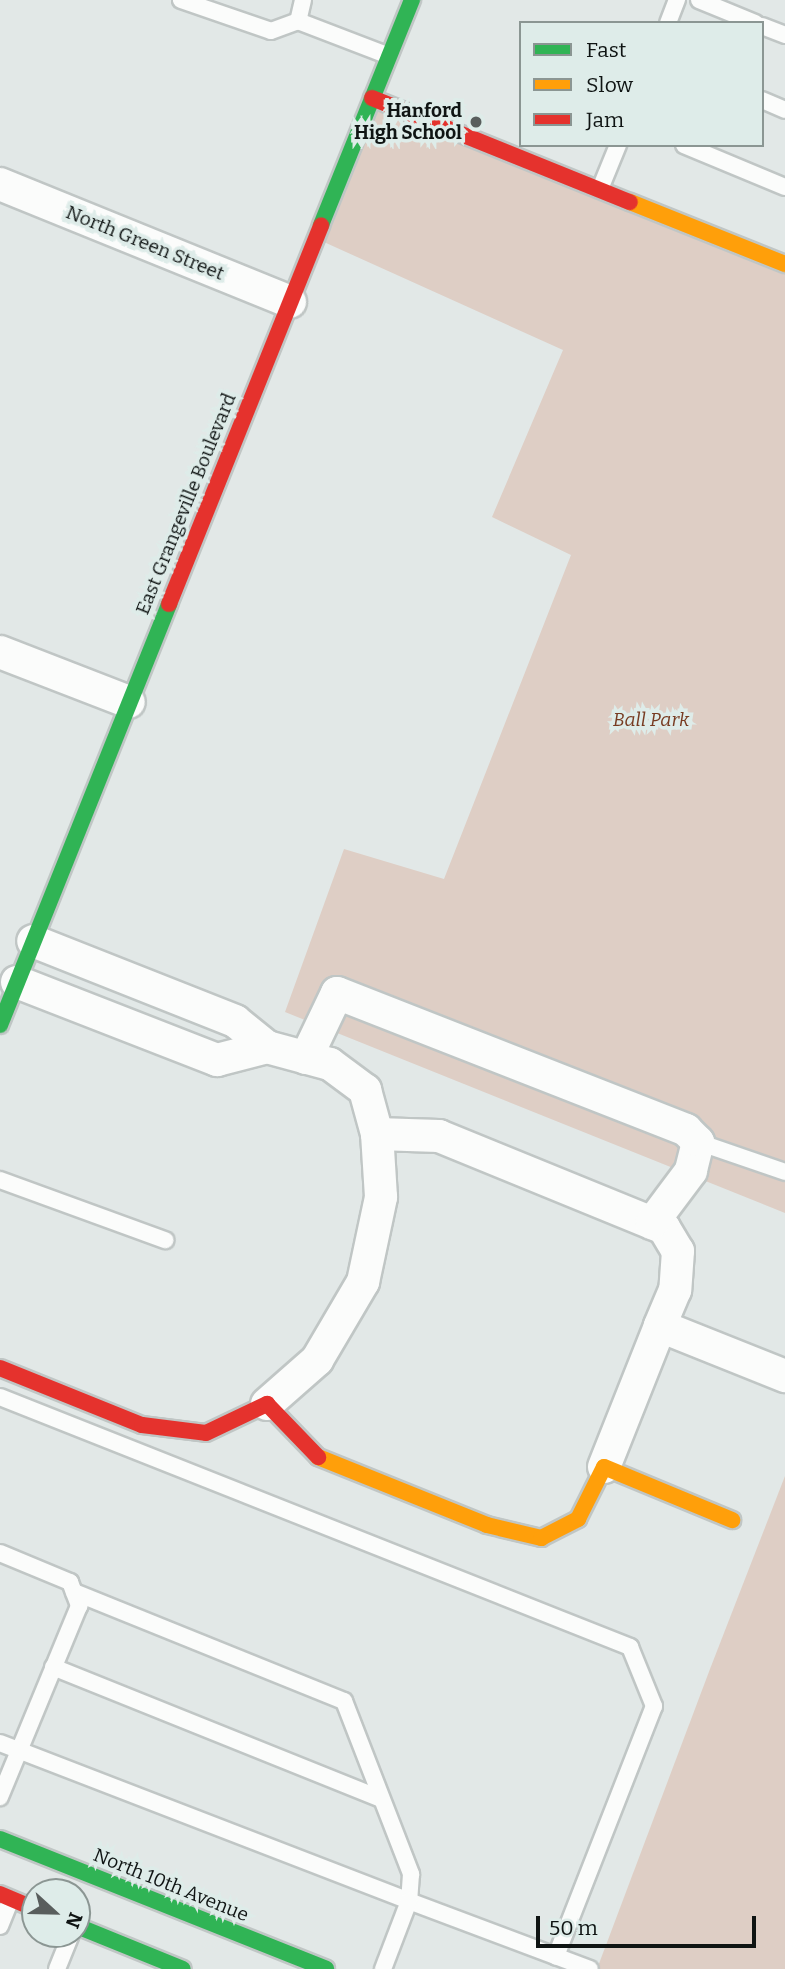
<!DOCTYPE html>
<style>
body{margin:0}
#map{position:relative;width:785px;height:1969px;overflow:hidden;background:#e2e8e7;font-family:Bitter,serif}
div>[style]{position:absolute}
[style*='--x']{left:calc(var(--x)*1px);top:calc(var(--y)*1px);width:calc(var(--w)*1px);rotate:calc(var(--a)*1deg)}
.green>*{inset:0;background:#decec5}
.roads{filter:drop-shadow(2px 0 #c0c6c5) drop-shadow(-2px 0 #c0c6c5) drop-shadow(0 2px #c0c6c5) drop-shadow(0 -2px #c0c6c5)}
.lane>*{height:16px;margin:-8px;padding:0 8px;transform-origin:8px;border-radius:8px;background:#fbfcfb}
.street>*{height:32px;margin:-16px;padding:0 16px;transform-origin:16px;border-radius:16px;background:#fbfcfb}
.fast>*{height:16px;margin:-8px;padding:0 8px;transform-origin:8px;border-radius:8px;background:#30b455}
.slow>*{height:16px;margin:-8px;padding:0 8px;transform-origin:8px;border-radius:8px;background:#ff9f0a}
.jam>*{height:16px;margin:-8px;padding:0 8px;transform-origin:8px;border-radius:8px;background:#e5322d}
.dots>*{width:19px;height:19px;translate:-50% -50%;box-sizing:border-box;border:4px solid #deece9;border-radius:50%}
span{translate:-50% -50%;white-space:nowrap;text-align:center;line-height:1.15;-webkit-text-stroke:7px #deece9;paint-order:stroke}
.poi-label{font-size:19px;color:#0f1413;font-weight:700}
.right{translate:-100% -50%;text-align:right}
.street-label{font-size:19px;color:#0f1413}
.park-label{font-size:19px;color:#773b21;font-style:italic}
.legend{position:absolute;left:519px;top:21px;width:245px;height:126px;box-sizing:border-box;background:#deece9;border:2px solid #8b9693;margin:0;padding:9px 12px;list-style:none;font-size:21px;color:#0f1413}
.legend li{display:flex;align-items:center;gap:14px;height:35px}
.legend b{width:35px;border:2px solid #8b9693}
.north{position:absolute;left:21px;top:1878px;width:70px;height:70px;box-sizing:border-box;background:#deece9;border:2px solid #8b9693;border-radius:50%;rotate:112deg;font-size:19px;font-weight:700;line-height:28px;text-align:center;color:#0f1413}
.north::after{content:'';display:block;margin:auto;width:24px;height:32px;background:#595e5d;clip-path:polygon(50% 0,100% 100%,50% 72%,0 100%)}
.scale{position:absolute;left:536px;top:1916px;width:220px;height:32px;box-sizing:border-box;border:4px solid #0f1413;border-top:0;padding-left:9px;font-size:21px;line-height:24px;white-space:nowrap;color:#0f1413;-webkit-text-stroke:5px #deece9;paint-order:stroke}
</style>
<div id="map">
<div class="green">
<div style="clip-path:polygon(372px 98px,785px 264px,785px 1213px,285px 1012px,344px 849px,444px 879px,571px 555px,492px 517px,563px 350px,315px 238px)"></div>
<div style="clip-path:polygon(785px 1476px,785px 1969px,597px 1969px,710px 1669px)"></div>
</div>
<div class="roads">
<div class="lane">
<div style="--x:181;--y:0;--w:95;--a:19"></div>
<div style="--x:271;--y:31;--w:29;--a:-20"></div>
<div style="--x:303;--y:0;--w:22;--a:103"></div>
<div style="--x:298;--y:21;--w:97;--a:21"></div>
<div style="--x:699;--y:0;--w:61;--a:22.3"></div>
<div style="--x:668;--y:23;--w:25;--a:-69"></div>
<div style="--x:762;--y:26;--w:25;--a:21"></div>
<div style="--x:762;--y:100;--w:25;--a:23"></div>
<div style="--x:684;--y:145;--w:109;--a:22.6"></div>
<div style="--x:600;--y:189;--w:48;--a:-67.8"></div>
<div style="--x:698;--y:1142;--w:92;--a:19"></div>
<div style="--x:0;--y:1180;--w:176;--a:20"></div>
<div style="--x:0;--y:1397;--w:678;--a:21.64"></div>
<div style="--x:630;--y:1647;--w:64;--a:67.9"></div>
<div style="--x:654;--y:1706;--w:269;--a:111.4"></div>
<div style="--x:0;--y:1553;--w:76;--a:22.5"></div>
<div style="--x:70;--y:1582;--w:26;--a:69"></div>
<div style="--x:79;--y:1606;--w:207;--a:112.5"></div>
<div style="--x:74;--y:1592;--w:291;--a:22"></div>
<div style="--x:344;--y:1701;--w:186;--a:68.8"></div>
<div style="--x:411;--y:1874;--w:27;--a:94"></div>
<div style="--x:409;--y:1901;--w:193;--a:20.6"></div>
<div style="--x:53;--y:1667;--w:354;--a:21.9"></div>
<div style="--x:0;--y:1743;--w:438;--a:21.1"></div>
<div style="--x:409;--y:1901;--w:73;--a:110.9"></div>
<div style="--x:0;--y:1926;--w:29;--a:-68"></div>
<div style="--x:57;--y:1969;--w:38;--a:-68"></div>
</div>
<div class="street">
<div style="--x:0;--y:184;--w:313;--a:22.1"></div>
<div style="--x:0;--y:652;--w:138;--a:21.2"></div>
<div style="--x:17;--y:982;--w:215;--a:21.3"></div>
<div style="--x:217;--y:1060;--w:52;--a:-14.6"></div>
<div style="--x:267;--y:1047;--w:41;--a:-140.9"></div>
<div style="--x:235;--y:1021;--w:217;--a:-158.4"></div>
<div style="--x:267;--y:1047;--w:65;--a:15.1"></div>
<div style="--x:330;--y:1064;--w:44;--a:36.6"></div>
<div style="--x:365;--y:1090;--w:46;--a:74.7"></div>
<div style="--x:377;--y:1134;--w:62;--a:1.8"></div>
<div style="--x:439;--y:1136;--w:243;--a:22.2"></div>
<div style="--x:664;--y:1228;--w:27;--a:59"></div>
<div style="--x:678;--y:1251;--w:39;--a:94"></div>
<div style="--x:675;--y:1290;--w:39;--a:113"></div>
<div style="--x:660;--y:1326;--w:135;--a:21.8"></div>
<div style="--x:306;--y:1058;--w:72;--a:-64.5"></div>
<div style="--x:337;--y:993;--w:375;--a:21.4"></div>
<div style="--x:686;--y:1130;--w:17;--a:45"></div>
<div style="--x:698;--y:1142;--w:30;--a:104"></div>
<div style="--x:691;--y:1171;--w:65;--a:126.9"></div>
<div style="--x:267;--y:1404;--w:67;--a:-41.3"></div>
<div style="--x:317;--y:1360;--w:91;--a:-59.5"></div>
<div style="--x:363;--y:1282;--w:87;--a:-78"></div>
<div style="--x:381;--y:1197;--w:63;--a:-93.6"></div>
<div style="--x:604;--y:1467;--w:152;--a:-68.3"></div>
</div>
<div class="fast">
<div style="--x:321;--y:225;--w:243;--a:-68"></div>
<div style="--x:0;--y:1025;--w:454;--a:-68.1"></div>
<div style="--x:0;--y:1839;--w:351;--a:21.7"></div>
<div style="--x:77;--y:1926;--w:114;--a:22.1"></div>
</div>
<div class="slow">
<div style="--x:630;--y:202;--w:167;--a:21.8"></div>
<div style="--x:318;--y:1457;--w:182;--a:21.9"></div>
<div style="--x:487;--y:1525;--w:56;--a:13.5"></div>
<div style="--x:541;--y:1538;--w:42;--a:-27.2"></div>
<div style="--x:578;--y:1519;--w:58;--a:-63.4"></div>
<div style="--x:604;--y:1467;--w:139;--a:22.5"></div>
</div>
<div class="jam">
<div style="--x:372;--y:98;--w:278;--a:22"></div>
<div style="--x:169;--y:604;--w:408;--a:-68.1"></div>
<div style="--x:0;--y:1368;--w:153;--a:21.9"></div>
<div style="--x:142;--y:1425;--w:64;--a:7.1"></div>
<div style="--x:206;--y:1433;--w:68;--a:-25.4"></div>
<div style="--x:267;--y:1404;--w:74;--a:46.1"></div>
<div style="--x:0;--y:1894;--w:38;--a:23"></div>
</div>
</div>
<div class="dots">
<div style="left:476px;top:122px;background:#595e5d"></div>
</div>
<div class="poi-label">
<span class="right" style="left:462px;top:122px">Hanford<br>High School</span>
</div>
<div class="street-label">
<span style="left:145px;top:243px;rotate:22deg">North Green Street</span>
<span style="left:186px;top:504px;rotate:-68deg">East Grangeville Boulevard</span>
<span style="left:171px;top:1885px;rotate:22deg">North 10th Avenue</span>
</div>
<div class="park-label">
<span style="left:651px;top:720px">Ball Park</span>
</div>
<ul class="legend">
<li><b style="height:9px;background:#30b455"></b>Fast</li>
<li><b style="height:9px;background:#ff9f0a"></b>Slow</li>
<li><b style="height:9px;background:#e5322d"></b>Jam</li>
</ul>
<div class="north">N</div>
<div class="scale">50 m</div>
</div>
